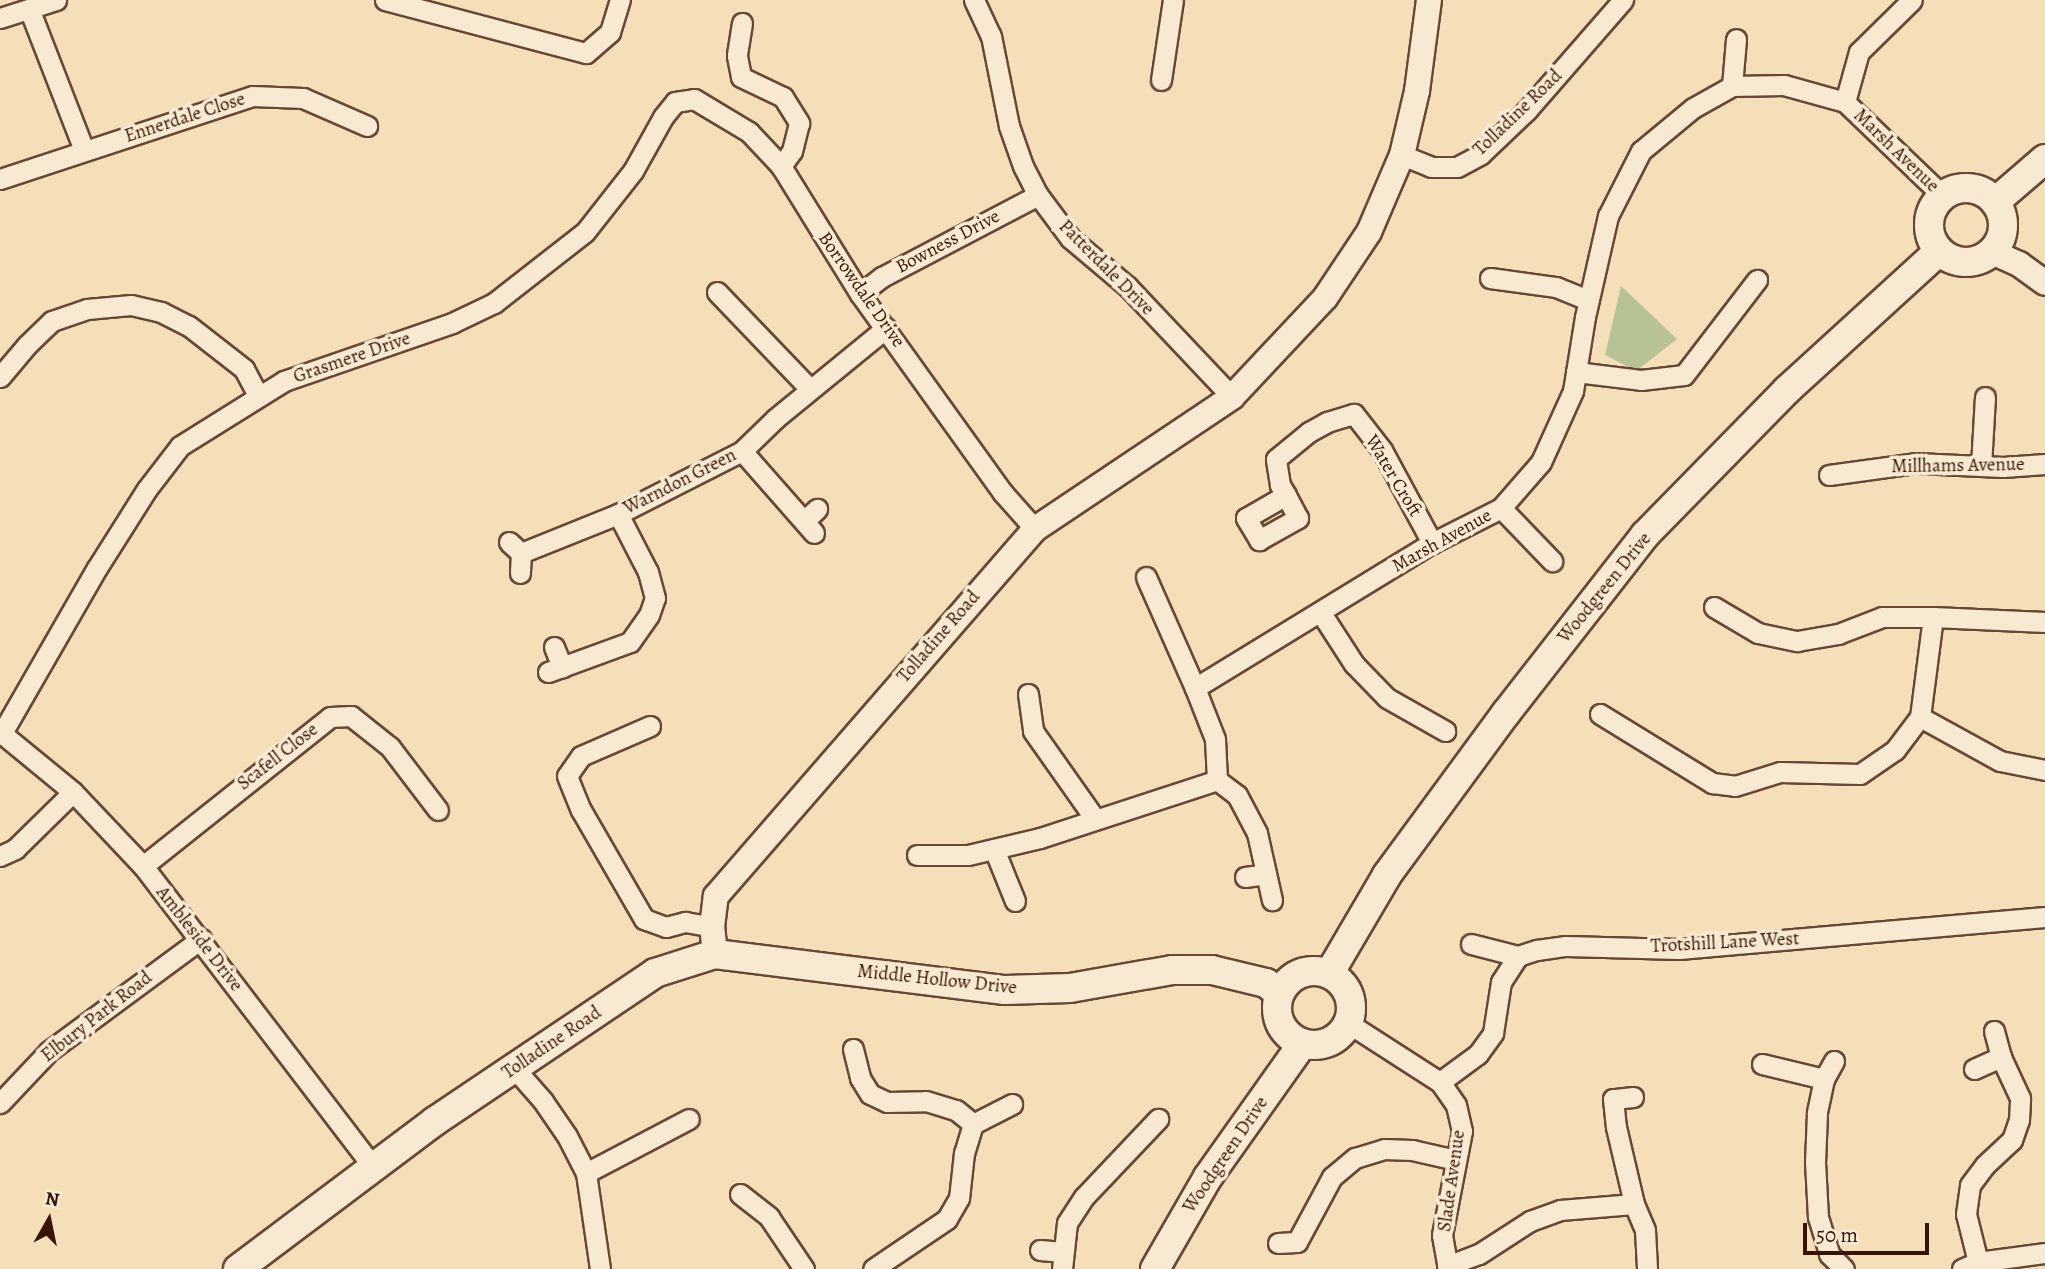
<!DOCTYPE html>
<style>
body{margin:0}
#map{position:relative;width:2045px;height:1269px;overflow:hidden;background:#f4dfb9;font-family:Alegreya,serif}
div>[style]{position:absolute}
[style*='--x']{left:calc(var(--x)*1px);top:calc(var(--y)*1px);width:calc(var(--w)*1px);rotate:calc(var(--a)*1deg)}
.green>*{inset:0;background:#b7c392}
.roads{filter:drop-shadow(2px 0 #664834) drop-shadow(-2px 0 #664834) drop-shadow(0 2px #664834) drop-shadow(0 -2px #664834)}
.minor>*{height:19px;margin:-9.5px;padding:0 9.5px;transform-origin:9.5px;border-radius:9.5px;background:#f8ead2}
.tertiary>*{height:24px;margin:-12px;padding:0 12px;transform-origin:12px;border-radius:12px;background:#f8ead2}
.secondary>*{height:28px;margin:-14px;padding:0 14px;transform-origin:14px;border-radius:14px;background:#f8ead2}
.secondary>.ring{margin:-14px;padding:0;box-sizing:content-box;background:none;border:28px solid #f8ead2;border-radius:50%}
span{translate:-50% -50%;white-space:nowrap;text-align:center;line-height:1.15;-webkit-text-stroke:7px #f8ead2;paint-order:stroke}
.street-label{font-size:19px;color:#361508}
.north{position:absolute;left:14px;top:1185px;width:70px;height:70px;-webkit-text-stroke:5px #f8ead2;paint-order:stroke;rotate:9deg;font-size:19px;font-weight:700;line-height:28px;text-align:center;color:#361508}
.north::after{content:'';display:block;margin:auto;width:24px;height:32px;background:#361508;clip-path:polygon(50% 0,100% 100%,50% 72%,0 100%)}
.scale{position:absolute;left:1803px;top:1223px;width:126px;height:32px;box-sizing:border-box;border:4px solid #361508;border-top:0;padding-left:9px;font-size:21px;line-height:24px;white-space:nowrap;color:#361508;-webkit-text-stroke:5px #f8ead2;paint-order:stroke}
</style>
<div id="map">
<div class="green">
<div style="clip-path:polygon(1621px 286px,1677px 339px,1636px 371px,1605px 355px)"></div>
</div>
<div class="roads">
<div class="minor">
<div style="--x:385;--y:0;--w:208;--a:14.8"></div>
<div style="--x:586;--y:53;--w:32;--a:-41"></div>
<div style="--x:610;--y:32;--w:34;--a:-73"></div>
<div style="--x:974;--y:0;--w:40;--a:65"></div>
<div style="--x:991;--y:36;--w:92;--a:78.7"></div>
<div style="--x:1009;--y:126;--w:42;--a:70.7"></div>
<div style="--x:1023;--y:166;--w:33;--a:63"></div>
<div style="--x:1038;--y:195;--w:54;--a:53.3"></div>
<div style="--x:1070;--y:238;--w:75;--a:40.1"></div>
<div style="--x:1127;--y:286;--w:153;--a:46.6"></div>
<div style="--x:30;--y:11;--w:149;--a:68.8"></div>
<div style="--x:0;--y:18;--w:59;--a:-17.8"></div>
<div style="--x:742;--y:23;--w:33;--a:99"></div>
<div style="--x:737;--y:56;--w:21;--a:79"></div>
<div style="--x:741;--y:77;--w:47;--a:25.5"></div>
<div style="--x:783;--y:97;--w:31;--a:58"></div>
<div style="--x:799;--y:123;--w:29;--a:104"></div>
<div style="--x:792;--y:151;--w:19;--a:126"></div>
<div style="--x:1161;--y:80;--w:81;--a:-81.5"></div>
<div style="--x:1732;--y:86;--w:47;--a:-85.1"></div>
<div style="--x:1845;--y:102;--w:52;--a:-74.4"></div>
<div style="--x:1859;--y:52;--w:74;--a:-44.5"></div>
<div style="--x:1402;--y:155;--w:31;--a:22"></div>
<div style="--x:1431;--y:167;--w:26;--a:0"></div>
<div style="--x:1457;--y:167;--w:27;--a:-28"></div>
<div style="--x:1481;--y:154;--w:64;--a:-43.7"></div>
<div style="--x:1527;--y:110;--w:146;--a:-48.9"></div>
<div style="--x:0;--y:179;--w:265;--a:-18.2"></div>
<div style="--x:252;--y:96;--w:51;--a:2.2"></div>
<div style="--x:303;--y:98;--w:70;--a:23.6"></div>
<div style="--x:1490;--y:278;--w:67;--a:7.8"></div>
<div style="--x:1556;--y:287;--w:35;--a:22"></div>
<div style="--x:717;--y:292;--w:134;--a:46.2"></div>
<div style="--x:860;--y:294;--w:28;--a:-38"></div>
<div style="--x:882;--y:277;--w:176;--a:-27.7"></div>
<div style="--x:1576;--y:372;--w:65;--a:7"></div>
<div style="--x:1641;--y:380;--w:43;--a:-6.6"></div>
<div style="--x:1684;--y:375;--w:120;--a:-52.5"></div>
<div style="--x:0;--y:377;--w:42;--a:-49.8"></div>
<div style="--x:27;--y:345;--w:35;--a:-44"></div>
<div style="--x:52;--y:321;--w:37;--a:-19"></div>
<div style="--x:87;--y:309;--w:44;--a:-5.2"></div>
<div style="--x:131;--y:305;--w:31;--a:13"></div>
<div style="--x:161;--y:312;--w:31;--a:27"></div>
<div style="--x:189;--y:326;--w:70;--a:38"></div>
<div style="--x:244;--y:369;--w:30;--a:62"></div>
<div style="--x:742;--y:451;--w:109;--a:48.7"></div>
<div style="--x:1981;--y:466;--w:69;--a:-86.7"></div>
<div style="--x:1829;--y:475;--w:87;--a:-7.9"></div>
<div style="--x:1915;--y:463;--w:88;--a:2.6"></div>
<div style="--x:2003;--y:467;--w:42;--a:-4.1"></div>
<div style="--x:1286;--y:495;--w:46;--a:150.1"></div>
<div style="--x:1246;--y:518;--w:26;--a:59"></div>
<div style="--x:1259;--y:540;--w:45;--a:-29.4"></div>
<div style="--x:1298;--y:518;--w:26;--a:-118"></div>
<div style="--x:1286;--y:495;--w:12;--a:-121"></div>
<div style="--x:1280;--y:485;--w:26;--a:-99"></div>
<div style="--x:1276;--y:459;--w:43;--a:-39.3"></div>
<div style="--x:1309;--y:432;--w:21;--a:-29"></div>
<div style="--x:1327;--y:422;--w:28;--a:-17"></div>
<div style="--x:1354;--y:414;--w:46;--a:52.1"></div>
<div style="--x:1382;--y:450;--w:106;--a:61.7"></div>
<div style="--x:1501;--y:508;--w:74;--a:46.1"></div>
<div style="--x:804;--y:521;--w:18;--a:-43"></div>
<div style="--x:509;--y:542;--w:16;--a:43"></div>
<div style="--x:521;--y:553;--w:20;--a:93"></div>
<div style="--x:521;--y:553;--w:105;--a:-21.9"></div>
<div style="--x:618;--y:514;--w:139;--a:-26.9"></div>
<div style="--x:742;--y:451;--w:47;--a:-44.1"></div>
<div style="--x:776;--y:418;--w:142;--a:-39.3"></div>
<div style="--x:1146;--y:577;--w:121;--a:66.2"></div>
<div style="--x:1714;--y:607;--w:51;--a:30.6"></div>
<div style="--x:1758;--y:633;--w:40;--a:12"></div>
<div style="--x:1797;--y:641;--w:42;--a:-9.7"></div>
<div style="--x:1838;--y:634;--w:47;--a:-21.1"></div>
<div style="--x:1882;--y:617;--w:51;--a:0"></div>
<div style="--x:1933;--y:617;--w:101;--a:97.4"></div>
<div style="--x:1920;--y:717;--w:91;--a:28.8"></div>
<div style="--x:2000;--y:761;--w:46;--a:11.3"></div>
<div style="--x:1321;--y:613;--w:61;--a:57.1"></div>
<div style="--x:1354;--y:664;--w:47;--a:45.9"></div>
<div style="--x:1387;--y:698;--w:67;--a:29.6"></div>
<div style="--x:1933;--y:617;--w:112;--a:2.6"></div>
<div style="--x:554;--y:647;--w:22;--a:68"></div>
<div style="--x:548;--y:672;--w:87;--a:-20.1"></div>
<div style="--x:630;--y:642;--w:33;--a:-55"></div>
<div style="--x:649;--y:615;--w:18;--a:-71"></div>
<div style="--x:655;--y:598;--w:27;--a:-105"></div>
<div style="--x:648;--y:572;--w:65;--a:-117.3"></div>
<div style="--x:1028;--y:694;--w:37;--a:82"></div>
<div style="--x:1033;--y:731;--w:108;--a:54.8"></div>
<div style="--x:1600;--y:714;--w:132;--a:31.6"></div>
<div style="--x:1712;--y:783;--w:23;--a:7"></div>
<div style="--x:1735;--y:786;--w:47;--a:-17.3"></div>
<div style="--x:1780;--y:772;--w:80;--a:1.4"></div>
<div style="--x:1860;--y:774;--w:42;--a:-34.4"></div>
<div style="--x:1895;--y:750;--w:41;--a:-52.9"></div>
<div style="--x:650;--y:726;--w:75;--a:156.5"></div>
<div style="--x:581;--y:756;--w:24;--a:125"></div>
<div style="--x:567;--y:776;--w:37;--a:68"></div>
<div style="--x:581;--y:810;--w:126;--a:60"></div>
<div style="--x:644;--y:919;--w:23;--a:20"></div>
<div style="--x:666;--y:927;--w:20;--a:-15"></div>
<div style="--x:685;--y:922;--w:27;--a:10"></div>
<div style="--x:0;--y:732;--w:94;--a:39.4"></div>
<div style="--x:73;--y:792;--w:102;--a:46.6"></div>
<div style="--x:143;--y:866;--w:380;--a:52.6"></div>
<div style="--x:2;--y:733;--w:190;--a:-60.1"></div>
<div style="--x:97;--y:568;--w:93;--a:-57.7"></div>
<div style="--x:147;--y:489;--w:54;--a:-52.5"></div>
<div style="--x:180;--y:446;--w:123;--a:-32"></div>
<div style="--x:284;--y:381;--w:178;--a:-19"></div>
<div style="--x:452;--y:323;--w:47;--a:-25.5"></div>
<div style="--x:494;--y:303;--w:115;--a:-38"></div>
<div style="--x:585;--y:232;--w:78;--a:-51.8"></div>
<div style="--x:633;--y:171;--w:62;--a:-60.9"></div>
<div style="--x:663;--y:117;--w:19;--a:-51"></div>
<div style="--x:675;--y:102;--w:19;--a:-9"></div>
<div style="--x:694;--y:99;--w:64;--a:31"></div>
<div style="--x:749;--y:132;--w:47;--a:46.7"></div>
<div style="--x:781;--y:166;--w:150;--a:58.3"></div>
<div style="--x:860;--y:294;--w:245;--a:54.3"></div>
<div style="--x:1003;--y:493;--w:48;--a:48.4"></div>
<div style="--x:1217;--y:780;--w:25;--a:37"></div>
<div style="--x:1237;--y:795;--w:43;--a:62.2"></div>
<div style="--x:1257;--y:833;--w:69;--a:77.4"></div>
<div style="--x:994;--y:849;--w:56;--a:68"></div>
<div style="--x:917;--y:855;--w:51;--a:0"></div>
<div style="--x:968;--y:855;--w:74;--a:-13.3"></div>
<div style="--x:1040;--y:838;--w:186;--a:-18.1"></div>
<div style="--x:1217;--y:780;--w:41;--a:-92.8"></div>
<div style="--x:1215;--y:739;--w:55;--a:-111.4"></div>
<div style="--x:1195;--y:688;--w:278;--a:-31.5"></div>
<div style="--x:1432;--y:543;--w:77;--a:-26.9"></div>
<div style="--x:1501;--y:508;--w:61;--a:-49"></div>
<div style="--x:1541;--y:462;--w:78;--a:-65.7"></div>
<div style="--x:1573;--y:391;--w:75;--a:-80.8"></div>
<div style="--x:1585;--y:317;--w:104;--a:-77.2"></div>
<div style="--x:1608;--y:216;--w:73;--a:-63.1"></div>
<div style="--x:1641;--y:151;--w:67;--a:-39.6"></div>
<div style="--x:1693;--y:108;--w:45;--a:-29.4"></div>
<div style="--x:1732;--y:86;--w:52;--a:-1.1"></div>
<div style="--x:1784;--y:85;--w:63;--a:15.6"></div>
<div style="--x:1845;--y:102;--w:136;--a:43.8"></div>
<div style="--x:0;--y:856;--w:17;--a:-25"></div>
<div style="--x:15;--y:849;--w:81;--a:-44.5"></div>
<div style="--x:143;--y:866;--w:239;--a:-38.5"></div>
<div style="--x:330;--y:717;--w:21;--a:-3"></div>
<div style="--x:351;--y:716;--w:50;--a:38.5"></div>
<div style="--x:390;--y:747;--w:79;--a:52.7"></div>
<div style="--x:1245;--y:877;--w:21;--a:-8"></div>
<div style="--x:1471;--y:944;--w:49;--a:14.3"></div>
<div style="--x:1348;--y:1023;--w:109;--a:32.7"></div>
<div style="--x:1440;--y:1082;--w:28;--a:55"></div>
<div style="--x:1456;--y:1105;--w:27;--a:77"></div>
<div style="--x:1462;--y:1131;--w:106;--a:100.9"></div>
<div style="--x:1442;--y:1235;--w:35;--a:80"></div>
<div style="--x:853;--y:1049;--w:30;--a:76"></div>
<div style="--x:860;--y:1078;--w:19;--a:58"></div>
<div style="--x:870;--y:1094;--w:19;--a:25"></div>
<div style="--x:887;--y:1102;--w:39;--a:-1"></div>
<div style="--x:926;--y:1101;--w:31;--a:17"></div>
<div style="--x:956;--y:1110;--w:22;--a:39"></div>
<div style="--x:973;--y:1124;--w:30;--a:107"></div>
<div style="--x:964;--y:1153;--w:45;--a:96.3"></div>
<div style="--x:959;--y:1198;--w:24;--a:120"></div>
<div style="--x:947;--y:1219;--w:89;--a:146"></div>
<div style="--x:1834;--y:1061;--w:21;--a:119"></div>
<div style="--x:1824;--y:1079;--w:35;--a:102"></div>
<div style="--x:1817;--y:1113;--w:49;--a:92.3"></div>
<div style="--x:1815;--y:1162;--w:55;--a:86.9"></div>
<div style="--x:1818;--y:1217;--w:39;--a:73"></div>
<div style="--x:1829;--y:1254;--w:21;--a:45"></div>
<div style="--x:1762;--y:1064;--w:64;--a:13.6"></div>
<div style="--x:515;--y:1069;--w:43;--a:48.8"></div>
<div style="--x:543;--y:1101;--w:42;--a:55.6"></div>
<div style="--x:567;--y:1136;--w:42;--a:62.8"></div>
<div style="--x:586;--y:1173;--w:97;--a:81.7"></div>
<div style="--x:1974;--y:1069;--w:30;--a:-24"></div>
<div style="--x:1440;--y:1082;--w:47;--a:-36.4"></div>
<div style="--x:1478;--y:1054;--w:26;--a:-54"></div>
<div style="--x:1493;--y:1033;--w:52;--a:-81.1"></div>
<div style="--x:1501;--y:982;--w:31;--a:-57"></div>
<div style="--x:1518;--y:956;--w:20;--a:-18"></div>
<div style="--x:1537;--y:950;--w:29;--a:-8"></div>
<div style="--x:1566;--y:946;--w:113;--a:1.5"></div>
<div style="--x:1679;--y:949;--w:367;--a:-5"></div>
<div style="--x:1633;--y:1097;--w:20;--a:174"></div>
<div style="--x:1613;--y:1099;--w:28;--a:84"></div>
<div style="--x:1616;--y:1127;--w:79;--a:76.8"></div>
<div style="--x:1634;--y:1204;--w:28;--a:67"></div>
<div style="--x:1645;--y:1230;--w:39;--a:87"></div>
<div style="--x:0;--y:1103;--w:71;--a:-46.7"></div>
<div style="--x:49;--y:1051;--w:189;--a:-36.4"></div>
<div style="--x:973;--y:1124;--w:44;--a:-27.1"></div>
<div style="--x:586;--y:1173;--w:116;--a:-27.7"></div>
<div style="--x:740;--y:1194;--w:37;--a:38"></div>
<div style="--x:769;--y:1217;--w:63;--a:56.1"></div>
<div style="--x:1278;--y:1243;--w:19;--a:-3"></div>
<div style="--x:1297;--y:1242;--w:74;--a:-61.7"></div>
<div style="--x:1332;--y:1177;--w:30;--a:-40"></div>
<div style="--x:1355;--y:1158;--w:30;--a:-17"></div>
<div style="--x:1384;--y:1149;--w:28;--a:2"></div>
<div style="--x:1412;--y:1150;--w:45;--a:12.8"></div>
<div style="--x:1040;--y:1250;--w:23;--a:5"></div>
<div style="--x:1978;--y:1262;--w:49;--a:-104"></div>
<div style="--x:1966;--y:1214;--w:29;--a:-82"></div>
<div style="--x:1970;--y:1185;--w:25;--a:-53"></div>
<div style="--x:1985;--y:1165;--w:37;--a:-43"></div>
<div style="--x:2012;--y:1140;--w:21;--a:-71"></div>
<div style="--x:2019;--y:1120;--w:22;--a:-87"></div>
<div style="--x:2020;--y:1098;--w:45;--a:-114.9"></div>
<div style="--x:2001;--y:1057;--w:27;--a:-105"></div>
<div style="--x:1447;--y:1266;--w:34;--a:-21"></div>
<div style="--x:1479;--y:1254;--w:61;--a:-32.9"></div>
<div style="--x:1530;--y:1221;--w:32;--a:-20"></div>
<div style="--x:1560;--y:1210;--w:74;--a:-4.6"></div>
<div style="--x:1062;--y:1269;--w:46;--a:-83.8"></div>
<div style="--x:1067;--y:1223;--w:31;--a:-57"></div>
<div style="--x:1084;--y:1197;--w:108;--a:-46.5"></div>
<div style="--x:1962;--y:1269;--w:17;--a:-24"></div>
<div style="--x:1978;--y:1262;--w:68;--a:-7.7"></div>
</div>
<div class="tertiary">
<div style="--x:1992;--y:252;--w:30;--a:24"></div>
<div style="--x:2019;--y:264;--w:32;--a:36"></div>
<div style="--x:715;--y:954;--w:27;--a:-96"></div>
<div style="--x:712;--y:927;--w:31;--a:-83"></div>
<div style="--x:716;--y:896;--w:486;--a:-49"></div>
<div style="--x:1035;--y:529;--w:237;--a:-33.8"></div>
<div style="--x:1232;--y:397;--w:136;--a:-46.8"></div>
<div style="--x:1325;--y:298;--w:79;--a:-56.3"></div>
<div style="--x:1369;--y:232;--w:84;--a:-66.8"></div>
<div style="--x:1402;--y:155;--w:66;--a:-76.8"></div>
<div style="--x:1417;--y:91;--w:92;--a:-82.5"></div>
</div>
<div class="secondary">
<div class="ring" style="left:1929px;top:188px;width:46px;height:46px"></div>
<div style="--x:1995;--y:202;--w:66;--a:-40.7"></div>
<div class="ring" style="left:1277px;top:971px;width:46px;height:46px"></div>
<div style="--x:1329;--y:974;--w:115;--a:-59.6"></div>
<div style="--x:1387;--y:875;--w:201;--a:-53.7"></div>
<div style="--x:1506;--y:713;--w:226;--a:-52"></div>
<div style="--x:1645;--y:535;--w:203;--a:-45.6"></div>
<div style="--x:1787;--y:390;--w:206;--a:-42.4"></div>
<div style="--x:238;--y:1269;--w:246;--a:-36.9"></div>
<div style="--x:435;--y:1121;--w:265;--a:-33.9"></div>
<div style="--x:655;--y:973;--w:63;--a:-17.6"></div>
<div style="--x:715;--y:954;--w:292;--a:7.1"></div>
<div style="--x:1005;--y:990;--w:65;--a:-1.8"></div>
<div style="--x:1070;--y:988;--w:104;--a:-10"></div>
<div style="--x:1172;--y:970;--w:40;--a:0"></div>
<div style="--x:1212;--y:970;--w:56;--a:13.5"></div>
<div style="--x:1266;--y:983;--w:16;--a:38"></div>
<div style="--x:1155;--y:1269;--w:106;--a:-60.1"></div>
<div style="--x:1208;--y:1177;--w:163;--a:-54.7"></div>
</div>
</div>
<div class="street-label">
<span style="left:1518px;top:113px;rotate:-44deg">Tolladine Road</span>
<span style="left:185px;top:118px;rotate:-18deg">Ennerdale Close</span>
<span style="left:1896px;top:151px;rotate:44deg">Marsh Avenue</span>
<span style="left:948px;top:242px;rotate:-28deg">Bowness Drive</span>
<span style="left:1106px;top:268px;rotate:45deg">Patterdale Drive</span>
<span style="left:861px;top:290px;rotate:55deg">Borrowdale Drive</span>
<span style="left:352px;top:358px;rotate:-19deg">Grasmere Drive</span>
<span style="left:1958px;top:466px;rotate:-1deg">Millhams Avenue</span>
<span style="left:1393px;top:476px;rotate:59deg">Water Croft</span>
<span style="left:680px;top:482px;rotate:-27deg">Warndon Green</span>
<span style="left:1442px;top:541px;rotate:-29deg">Marsh Avenue</span>
<span style="left:1605px;top:588px;rotate:-51deg">Woodgreen Drive</span>
<span style="left:939px;top:637px;rotate:-49deg">Tolladine Road</span>
<span style="left:278px;top:757px;rotate:-38deg">Scafell Close</span>
<span style="left:199px;top:939px;rotate:52deg">Ambleside Drive</span>
<span style="left:1725px;top:943px;rotate:-3deg">Trotshill Lane West</span>
<span style="left:937px;top:980px;rotate:6deg">Middle Hollow Drive</span>
<span style="left:97px;top:1017px;rotate:-38deg">Elbury Park Road</span>
<span style="left:552px;top:1043px;rotate:-34deg">Tolladine Road</span>
<span style="left:1226px;top:1155px;rotate:-56deg">Woodgreen Drive</span>
<span style="left:1452px;top:1181px;rotate:-82deg">Slade Avenue</span>
</div>
<div class="north">N</div>
<div class="scale">50 m</div>
</div>
